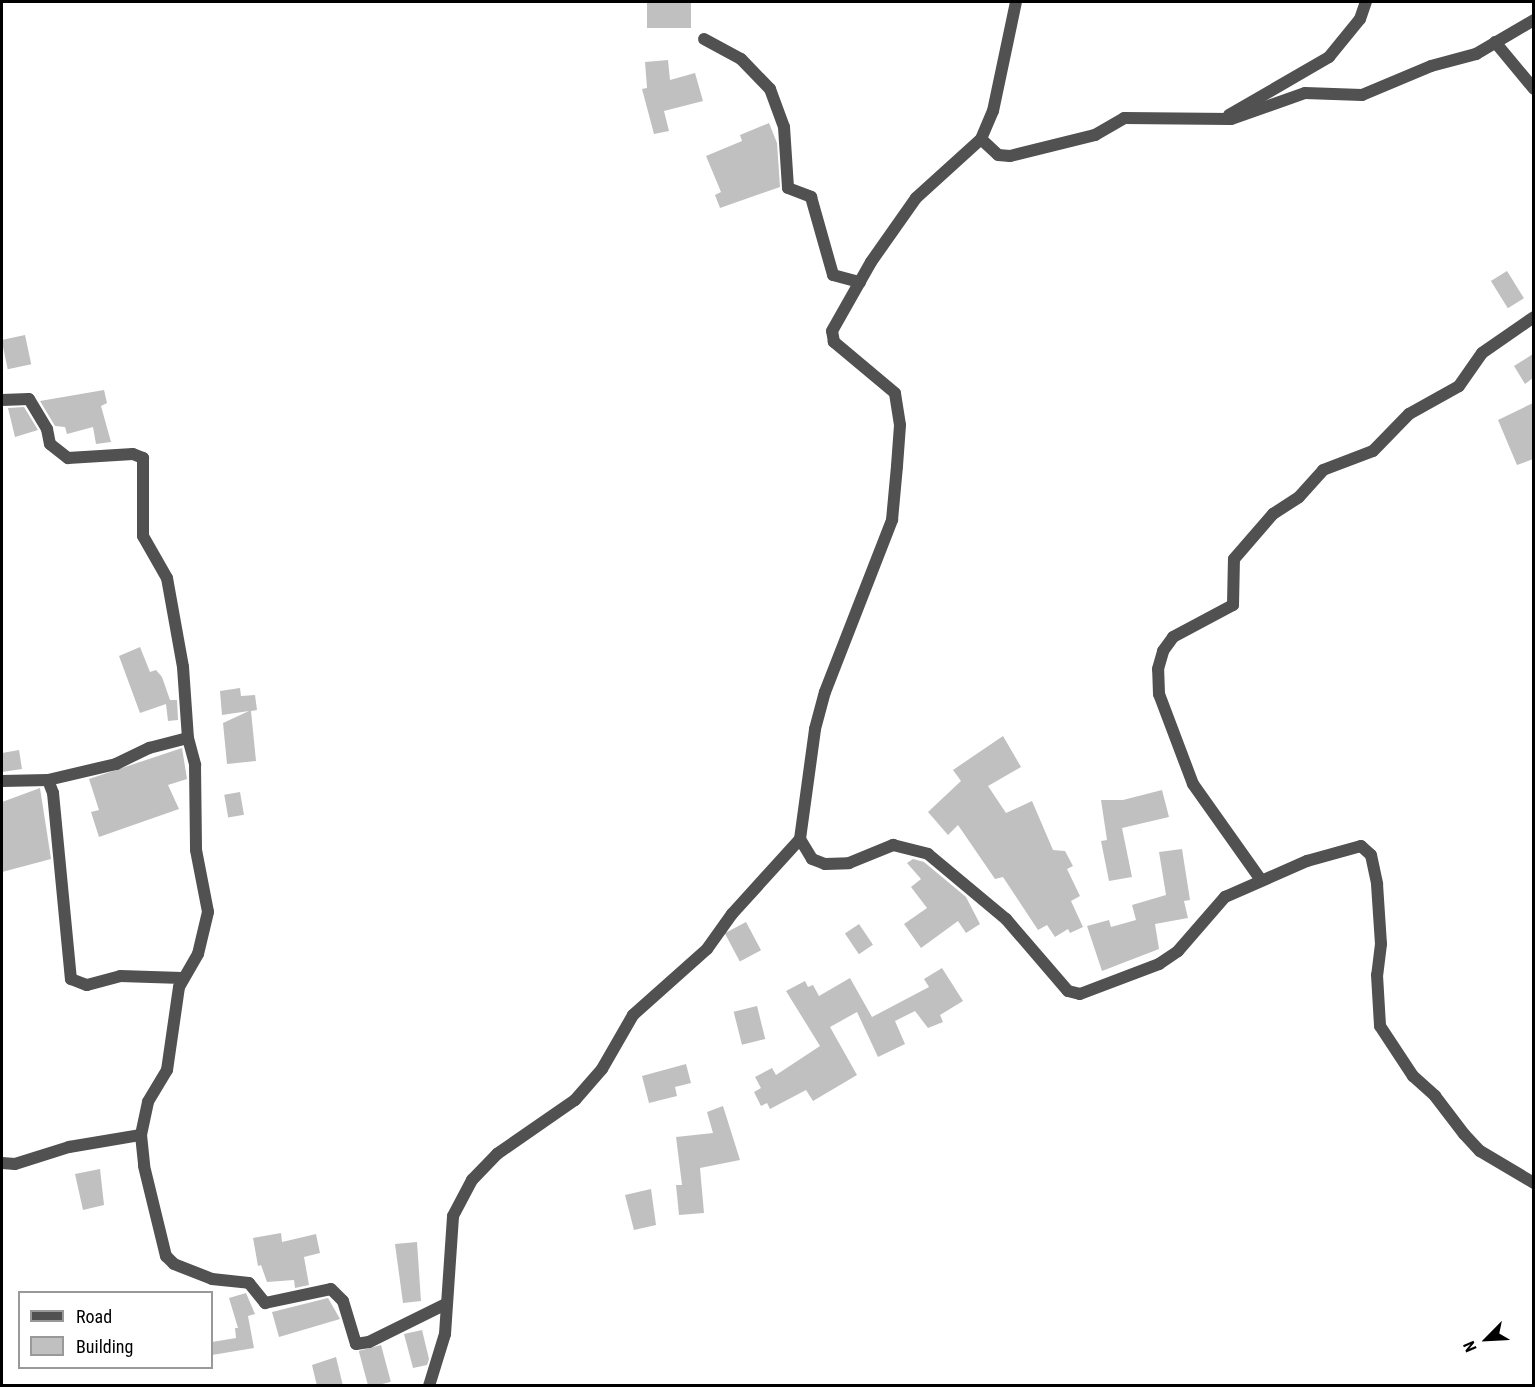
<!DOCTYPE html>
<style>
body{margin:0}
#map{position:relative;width:1535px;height:1387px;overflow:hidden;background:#fff;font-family:"Roboto Condensed",sans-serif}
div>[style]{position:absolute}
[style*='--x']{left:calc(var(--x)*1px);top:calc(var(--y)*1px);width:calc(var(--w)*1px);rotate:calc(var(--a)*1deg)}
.building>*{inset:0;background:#c0c0c0;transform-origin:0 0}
.minor>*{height:12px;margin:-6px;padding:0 6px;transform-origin:6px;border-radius:6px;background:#515151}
span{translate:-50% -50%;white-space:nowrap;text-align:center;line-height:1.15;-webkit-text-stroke:4.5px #fff;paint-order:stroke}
.frame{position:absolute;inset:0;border:3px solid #000;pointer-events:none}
.legend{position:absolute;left:18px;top:1291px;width:195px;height:78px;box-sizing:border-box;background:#fff;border:2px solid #999;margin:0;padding:8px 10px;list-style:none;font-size:18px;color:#000}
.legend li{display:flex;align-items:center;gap:12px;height:30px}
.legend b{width:30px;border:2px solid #999}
.north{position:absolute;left:1457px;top:1309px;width:60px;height:60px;-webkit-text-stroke:4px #fff;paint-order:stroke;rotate:246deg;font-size:16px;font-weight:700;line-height:24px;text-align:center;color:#000}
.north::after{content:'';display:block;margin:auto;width:21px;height:27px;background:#000;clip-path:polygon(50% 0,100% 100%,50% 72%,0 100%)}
</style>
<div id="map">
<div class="building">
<div style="left:647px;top:2px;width:44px;height:26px"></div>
<div style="clip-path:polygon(668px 60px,670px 80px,695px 73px,703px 101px,664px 111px,669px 131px,654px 134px,642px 89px,647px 88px,645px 62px)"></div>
<div style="clip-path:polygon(769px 123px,777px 143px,780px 187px,720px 208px,715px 195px,721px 192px,706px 156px,742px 141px,740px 135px)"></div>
<div style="left:1507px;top:271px;width:32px;height:19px;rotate:58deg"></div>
<div style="left:25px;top:335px;width:30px;height:24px;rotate:78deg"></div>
<div style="clip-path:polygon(1533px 354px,1533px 378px,1525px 384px,1514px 366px)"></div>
<div style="clip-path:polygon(104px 390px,107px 403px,101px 406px,111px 442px,96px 444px,93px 427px,67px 434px,65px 427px,55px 426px,40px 401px)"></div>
<div style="clip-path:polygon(1533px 403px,1533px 459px,1517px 465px,1498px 420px)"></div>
<div style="clip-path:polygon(24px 407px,38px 430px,15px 437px,8px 408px)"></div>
<div style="clip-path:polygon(140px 647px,150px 672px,156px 670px,162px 677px,170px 700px,177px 700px,178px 720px,168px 721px,166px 704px,140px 713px,119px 656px)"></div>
<div style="clip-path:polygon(240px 688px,241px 696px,255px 695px,257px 710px,251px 711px,256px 761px,227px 764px,223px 723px,249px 711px,222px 715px,220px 691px)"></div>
<div style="clip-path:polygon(1003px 736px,1021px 767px,988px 786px,1006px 813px,1032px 801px,1053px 850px,1065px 851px,1073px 866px,1067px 869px,1080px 896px,1071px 901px,1083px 927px,1070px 933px,1068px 929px,1055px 937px,1047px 925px,1038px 930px,1003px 877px,995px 879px,958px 825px,948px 835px,928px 812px,961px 781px,953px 770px)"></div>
<div style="clip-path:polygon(182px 748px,187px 779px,168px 785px,179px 809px,99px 837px,91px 812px,99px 810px,89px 779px)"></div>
<div style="clip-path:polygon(19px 750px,22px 769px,2px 772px,2px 753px)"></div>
<div style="clip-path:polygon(40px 788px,51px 859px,2px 872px,2px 802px)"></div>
<div style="clip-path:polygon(1162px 790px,1169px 817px,1122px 828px,1132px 877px,1109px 881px,1101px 841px,1107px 840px,1101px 800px,1123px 800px)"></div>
<div style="left:240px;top:792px;width:23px;height:16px;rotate:80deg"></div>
<div style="clip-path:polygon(1182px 849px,1190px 900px,1184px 901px,1188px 918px,1155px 924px,1159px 949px,1102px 971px,1087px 926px,1109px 920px,1111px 927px,1136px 920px,1132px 905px,1166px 895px,1159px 852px)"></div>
<div style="clip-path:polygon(913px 859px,924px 862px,966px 897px,980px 924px,966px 933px,958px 921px,921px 948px,904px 924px,927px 908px,911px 887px,921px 879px,907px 863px)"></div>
<div style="left:746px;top:922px;width:32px;height:24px;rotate:62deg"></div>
<div style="left:859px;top:924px;width:25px;height:17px;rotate:56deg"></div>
<div style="clip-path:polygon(942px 968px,963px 1001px,940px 1015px,943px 1022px,928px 1028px,915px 1011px,895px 1021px,905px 1044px,878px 1057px,857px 1012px,830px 1027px,857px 1075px,813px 1101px,806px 1090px,770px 1109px,767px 1103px,761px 1106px,754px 1092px,761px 1088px,755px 1077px,772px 1068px,776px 1075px,820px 1046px,786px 991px,805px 981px,808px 987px,813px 985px,819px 996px,850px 978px,872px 1017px,929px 987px,924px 979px)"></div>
<div style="left:757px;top:1006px;width:34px;height:24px;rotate:76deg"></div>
<div style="clip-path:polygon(686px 1064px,691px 1083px,675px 1087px,677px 1096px,649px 1103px,642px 1076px)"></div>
<div style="clip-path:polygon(723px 1106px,740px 1160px,700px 1168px,704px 1213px,679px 1215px,676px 1185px,682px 1185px,676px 1137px,713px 1133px,707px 1112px)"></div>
<div style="clip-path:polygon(100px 1169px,104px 1205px,83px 1210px,75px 1174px)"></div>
<div style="clip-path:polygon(651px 1189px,656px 1225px,634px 1230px,625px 1195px)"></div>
<div style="clip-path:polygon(281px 1233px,282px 1242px,316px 1234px,320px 1253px,304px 1257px,309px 1285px,295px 1288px,294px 1280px,267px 1282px,261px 1265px,258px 1266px,253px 1238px)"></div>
<div style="clip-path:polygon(417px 1242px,421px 1301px,403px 1303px,395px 1244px)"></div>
<div style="clip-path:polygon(246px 1293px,255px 1314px,248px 1316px,254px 1348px,212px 1355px,212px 1342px,236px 1338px,235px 1328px,238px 1328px,229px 1298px)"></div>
<div style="clip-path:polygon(328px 1298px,340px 1319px,279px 1337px,272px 1312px)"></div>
<div style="clip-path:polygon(422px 1330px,429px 1359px,427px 1365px,413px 1368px,404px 1334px)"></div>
<div style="left:381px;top:1345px;width:38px;height:23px;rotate:75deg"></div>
<div style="clip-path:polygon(336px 1357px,343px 1386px,317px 1386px,312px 1365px)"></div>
</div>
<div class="minor">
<div style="--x:704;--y:39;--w:42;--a:28.4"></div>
<div style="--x:741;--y:59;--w:42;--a:46"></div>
<div style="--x:770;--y:89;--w:40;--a:69.8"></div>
<div style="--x:784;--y:127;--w:61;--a:86.2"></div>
<div style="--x:788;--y:188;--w:25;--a:21"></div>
<div style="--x:811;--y:197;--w:81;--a:74.2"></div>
<div style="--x:833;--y:275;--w:28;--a:15"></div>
<div style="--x:1495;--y:42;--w:61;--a:50.3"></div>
<div style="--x:1229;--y:115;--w:116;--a:-30.1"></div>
<div style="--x:1329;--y:57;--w:49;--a:-50.8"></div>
<div style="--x:1360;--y:19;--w:18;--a:-71"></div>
<div style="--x:981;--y:139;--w:23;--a:43"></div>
<div style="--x:998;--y:155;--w:12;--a:5"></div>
<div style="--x:1010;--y:156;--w:88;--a:-13.9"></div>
<div style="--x:1095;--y:135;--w:34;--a:-30"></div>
<div style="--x:1124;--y:118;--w:107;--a:0.5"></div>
<div style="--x:1231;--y:119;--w:78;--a:-19.4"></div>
<div style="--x:1305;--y:93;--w:57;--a:2"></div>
<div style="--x:1362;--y:95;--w:75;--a:-22.8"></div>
<div style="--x:1431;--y:66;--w:47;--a:-14.9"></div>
<div style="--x:1476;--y:54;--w:67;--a:-30.4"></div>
<div style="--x:2;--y:400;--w:27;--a:-2"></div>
<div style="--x:29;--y:399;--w:35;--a:59"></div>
<div style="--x:47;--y:429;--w:15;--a:79"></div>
<div style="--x:50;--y:444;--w:23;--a:38"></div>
<div style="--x:68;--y:458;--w:65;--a:-3.5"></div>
<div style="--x:133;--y:454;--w:11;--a:22"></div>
<div style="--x:143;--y:458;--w:78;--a:90"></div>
<div style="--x:143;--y:536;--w:48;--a:60.3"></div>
<div style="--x:167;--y:578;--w:90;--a:79.8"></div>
<div style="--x:183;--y:667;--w:71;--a:86"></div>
<div style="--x:188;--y:738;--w:28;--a:75"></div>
<div style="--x:195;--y:765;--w:85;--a:89.3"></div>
<div style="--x:196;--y:850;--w:63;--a:79"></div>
<div style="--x:208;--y:912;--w:43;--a:103.4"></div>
<div style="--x:198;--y:954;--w:38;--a:120"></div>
<div style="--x:179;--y:987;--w:84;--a:98.2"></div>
<div style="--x:167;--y:1070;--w:37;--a:121"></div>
<div style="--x:148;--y:1102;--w:34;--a:102"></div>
<div style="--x:141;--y:1135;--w:31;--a:84"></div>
<div style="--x:144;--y:1166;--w:93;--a:76.3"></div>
<div style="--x:166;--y:1256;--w:11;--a:45"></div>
<div style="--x:174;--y:1264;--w:41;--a:21.5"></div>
<div style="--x:212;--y:1279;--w:37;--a:6"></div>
<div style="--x:249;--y:1283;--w:26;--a:51"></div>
<div style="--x:265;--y:1303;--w:67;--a:-12"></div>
<div style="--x:331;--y:1289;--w:17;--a:45"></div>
<div style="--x:343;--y:1301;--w:45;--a:73.2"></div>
<div style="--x:356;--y:1344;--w:13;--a:-9"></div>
<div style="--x:369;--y:1342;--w:86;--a:-26.3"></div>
<div style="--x:48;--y:780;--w:70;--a:-13.2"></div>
<div style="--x:116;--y:764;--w:37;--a:-26"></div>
<div style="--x:149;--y:748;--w:40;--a:-14.4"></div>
<div style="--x:2;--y:781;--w:46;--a:-1.2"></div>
<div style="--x:48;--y:780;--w:14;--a:69"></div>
<div style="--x:53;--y:793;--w:187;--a:84.5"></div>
<div style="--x:71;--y:979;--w:17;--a:21"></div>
<div style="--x:87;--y:985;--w:34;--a:-15"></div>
<div style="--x:120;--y:976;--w:62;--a:1.8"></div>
<div style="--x:800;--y:839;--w:23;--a:59"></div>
<div style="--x:812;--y:859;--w:14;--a:21"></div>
<div style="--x:825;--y:864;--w:24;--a:-2"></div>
<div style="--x:849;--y:863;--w:48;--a:-22.2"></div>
<div style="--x:893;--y:845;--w:36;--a:14"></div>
<div style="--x:928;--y:854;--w:102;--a:39.8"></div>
<div style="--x:1006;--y:919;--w:95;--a:49.3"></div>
<div style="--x:1068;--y:991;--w:12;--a:14"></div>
<div style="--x:1080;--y:994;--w:85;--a:-20.8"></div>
<div style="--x:1159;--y:964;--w:23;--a:-34"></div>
<div style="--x:1178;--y:951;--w:72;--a:-49"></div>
<div style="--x:1225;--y:897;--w:90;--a:-23.7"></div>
<div style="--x:1307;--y:861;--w:56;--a:-15.5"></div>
<div style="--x:1361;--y:846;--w:13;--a:42"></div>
<div style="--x:1371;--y:855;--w:30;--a:78"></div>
<div style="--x:1377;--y:884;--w:60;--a:86.2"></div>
<div style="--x:1381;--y:944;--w:31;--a:97"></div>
<div style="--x:1377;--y:975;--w:51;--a:86.6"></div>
<div style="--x:1380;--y:1026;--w:60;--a:56.6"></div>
<div style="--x:1413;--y:1076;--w:30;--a:42"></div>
<div style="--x:1435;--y:1096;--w:48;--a:52.7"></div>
<div style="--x:1464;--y:1134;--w:23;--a:47"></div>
<div style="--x:1480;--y:1151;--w:63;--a:30.7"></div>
<div style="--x:1261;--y:880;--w:118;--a:-125.3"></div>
<div style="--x:1193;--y:784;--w:96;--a:-110.7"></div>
<div style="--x:1159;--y:694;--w:25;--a:-92"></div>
<div style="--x:1158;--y:669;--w:19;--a:-74"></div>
<div style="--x:1163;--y:651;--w:17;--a:-54"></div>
<div style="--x:1173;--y:637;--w:68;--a:-28.1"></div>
<div style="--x:1233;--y:605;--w:46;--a:-88.8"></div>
<div style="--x:1234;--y:559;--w:60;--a:-49.1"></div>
<div style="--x:1273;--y:514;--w:31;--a:-33"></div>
<div style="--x:1299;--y:497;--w:36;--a:-48"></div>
<div style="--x:1323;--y:470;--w:53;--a:-20.8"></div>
<div style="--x:1373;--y:451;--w:52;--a:-45.8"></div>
<div style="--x:1409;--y:414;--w:57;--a:-29.2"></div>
<div style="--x:1459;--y:386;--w:40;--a:-55.1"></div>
<div style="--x:1482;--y:353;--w:63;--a:-34.7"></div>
<div style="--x:2;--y:1163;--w:13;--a:4"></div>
<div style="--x:15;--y:1164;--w:57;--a:-17.5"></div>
<div style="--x:69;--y:1147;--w:73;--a:-9.5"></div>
<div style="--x:429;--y:1386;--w:54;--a:-72.9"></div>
<div style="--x:445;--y:1334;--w:118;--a:-86.1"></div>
<div style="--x:453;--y:1216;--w:41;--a:-62.2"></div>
<div style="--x:472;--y:1180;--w:36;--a:-46"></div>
<div style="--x:497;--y:1154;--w:95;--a:-34.7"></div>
<div style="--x:575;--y:1100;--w:41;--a:-48.9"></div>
<div style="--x:602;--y:1069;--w:62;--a:-60.1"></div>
<div style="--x:633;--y:1015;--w:99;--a:-41.7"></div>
<div style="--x:707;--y:949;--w:43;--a:-54.5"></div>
<div style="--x:732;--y:914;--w:101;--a:-47.8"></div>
<div style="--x:800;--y:839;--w:111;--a:-82.2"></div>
<div style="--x:815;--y:729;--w:38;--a:-75"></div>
<div style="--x:825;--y:692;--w:185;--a:-68.7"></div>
<div style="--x:892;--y:520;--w:54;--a:-84.7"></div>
<div style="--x:897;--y:466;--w:41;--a:-85.8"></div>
<div style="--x:900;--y:425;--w:32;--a:-99"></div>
<div style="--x:895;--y:393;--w:80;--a:-140.1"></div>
<div style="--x:834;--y:342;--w:11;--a:-100"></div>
<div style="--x:832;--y:331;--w:79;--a:-60.5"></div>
<div style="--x:871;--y:262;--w:78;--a:-54.9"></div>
<div style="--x:916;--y:198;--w:88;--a:-42.2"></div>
<div style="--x:981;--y:139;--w:30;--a:-67"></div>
<div style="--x:993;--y:111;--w:111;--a:-78.1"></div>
</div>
<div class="frame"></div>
<ul class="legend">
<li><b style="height:8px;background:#515151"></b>Road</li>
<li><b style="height:16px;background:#c0c0c0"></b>Building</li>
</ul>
<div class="north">N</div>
</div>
